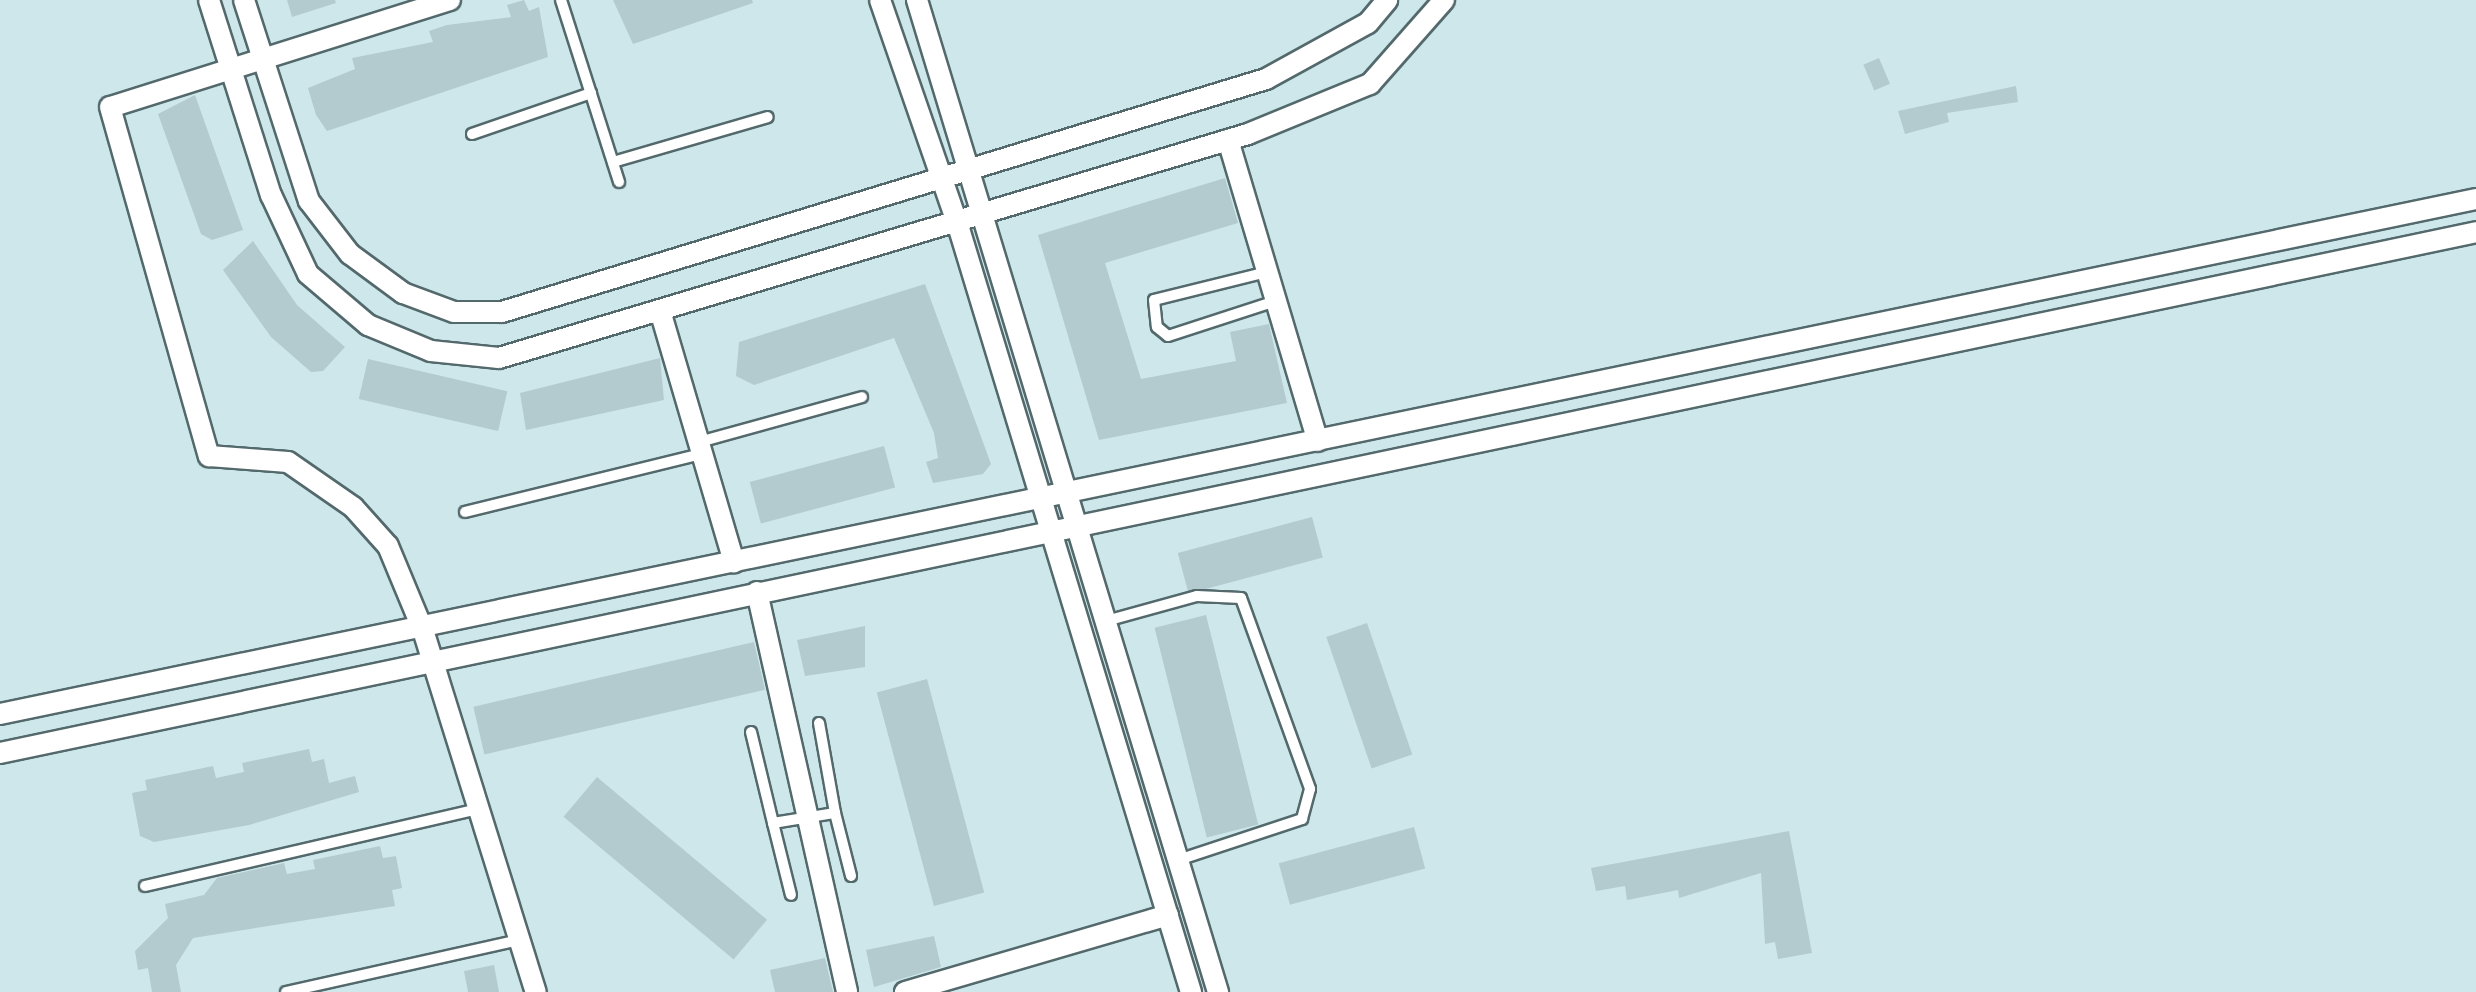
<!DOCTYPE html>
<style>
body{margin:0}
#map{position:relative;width:2476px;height:992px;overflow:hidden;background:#cee7eb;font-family:"Golos Text",sans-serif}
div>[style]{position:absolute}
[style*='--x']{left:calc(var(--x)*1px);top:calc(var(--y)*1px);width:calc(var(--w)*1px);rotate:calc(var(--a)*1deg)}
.building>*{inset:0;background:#b3cbcf;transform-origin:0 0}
.roads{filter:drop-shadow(2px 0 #53696c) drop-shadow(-2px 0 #53696c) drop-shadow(0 2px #53696c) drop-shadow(0 -2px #53696c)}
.lane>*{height:10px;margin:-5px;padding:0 5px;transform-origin:5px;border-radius:5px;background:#fff}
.street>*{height:20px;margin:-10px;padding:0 10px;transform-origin:10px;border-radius:10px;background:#fff}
span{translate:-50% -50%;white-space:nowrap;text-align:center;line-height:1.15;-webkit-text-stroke:10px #dbf4f8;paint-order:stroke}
</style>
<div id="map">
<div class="building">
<div style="clip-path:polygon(287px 0,335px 0,336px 3px,292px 17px)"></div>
<div style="clip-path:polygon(524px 0,529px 11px,539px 7px,548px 57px,327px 131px,316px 115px,308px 88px,355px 69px,352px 58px,433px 42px,429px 31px,447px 25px,511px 17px,507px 5px)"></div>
<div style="clip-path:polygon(613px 0,752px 0,753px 3px,633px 44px)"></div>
<div style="left:1879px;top:58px;width:28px;height:17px;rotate:67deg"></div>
<div style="clip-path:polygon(2016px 86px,2018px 102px,1947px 113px,1949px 122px,1905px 134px,1898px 111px)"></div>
<div style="clip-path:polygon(195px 95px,243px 230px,212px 240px,201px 234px,158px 114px)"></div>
<div style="clip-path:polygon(1225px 178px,1238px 223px,1105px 263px,1141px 379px,1236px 361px,1230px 332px,1269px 324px,1287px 403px,1099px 440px,1038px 235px)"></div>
<div style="clip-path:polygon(253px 241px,297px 305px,345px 347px,323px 371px,311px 372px,271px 337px,223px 270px)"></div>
<div style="clip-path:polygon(925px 284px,991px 464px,983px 474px,933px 483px,926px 462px,938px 458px,934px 433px,894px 338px,754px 385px,736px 376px,739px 342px)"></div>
<div style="clip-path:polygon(660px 358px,664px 400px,526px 430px,520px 393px)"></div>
<div style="left:368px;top:359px;width:143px;height:41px;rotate:13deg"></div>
<div style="left:884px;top:446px;width:43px;height:139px;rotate:75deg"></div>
<div style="left:1312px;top:517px;width:42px;height:139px;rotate:75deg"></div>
<div style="left:1206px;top:615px;width:216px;height:53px;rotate:76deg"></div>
<div style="left:1367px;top:623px;width:139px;height:43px;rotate:71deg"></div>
<div style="clip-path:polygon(865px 626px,865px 667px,805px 676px,797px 640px)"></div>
<div style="left:754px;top:642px;width:49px;height:288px;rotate:77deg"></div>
<div style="left:927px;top:679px;width:221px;height:52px;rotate:75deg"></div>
<div style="clip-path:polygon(309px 749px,312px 762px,324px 759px,329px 783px,355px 776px,359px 792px,249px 825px,154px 842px,140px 836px,132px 793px,147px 790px,145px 780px,213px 766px,216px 778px,244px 772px,242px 763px)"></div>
<div style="left:597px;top:777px;width:222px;height:52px;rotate:40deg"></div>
<div style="left:1414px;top:827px;width:43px;height:140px;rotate:75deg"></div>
<div style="clip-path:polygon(1789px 831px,1812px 953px,1778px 959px,1775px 942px,1765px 944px,1761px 873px,1679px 898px,1678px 890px,1627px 900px,1625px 886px,1596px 891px,1591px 868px)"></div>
<div style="clip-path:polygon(380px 846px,383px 858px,396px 856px,402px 888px,392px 890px,395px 906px,193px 938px,176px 965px,181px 992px,152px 992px,148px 968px,138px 970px,135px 951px,168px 918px,165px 904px,204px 895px,217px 878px,284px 863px,287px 874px,315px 869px,313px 860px)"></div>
<div style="clip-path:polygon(934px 936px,941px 967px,874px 987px,866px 950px)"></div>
<div style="clip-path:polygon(825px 958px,833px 992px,775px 992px,770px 970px)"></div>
<div style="clip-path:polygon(494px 965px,499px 992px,468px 992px,464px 971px)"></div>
</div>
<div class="roads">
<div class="lane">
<div style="--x:561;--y:0;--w:191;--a:72.3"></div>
<div style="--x:472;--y:134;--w:126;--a:-19"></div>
<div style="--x:613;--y:162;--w:161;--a:-16.2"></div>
<div style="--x:1267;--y:272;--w:116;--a:166.1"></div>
<div style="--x:1154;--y:300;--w:27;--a:84"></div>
<div style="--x:1157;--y:327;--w:14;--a:39"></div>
<div style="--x:1168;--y:336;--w:114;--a:-18"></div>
<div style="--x:699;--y:442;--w:169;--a:-15.4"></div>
<div style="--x:465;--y:512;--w:243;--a:-13.8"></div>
<div style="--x:1106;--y:621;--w:94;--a:-15.4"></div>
<div style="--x:1197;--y:596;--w:44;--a:2.6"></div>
<div style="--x:1241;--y:598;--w:203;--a:70.1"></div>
<div style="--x:1310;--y:789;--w:31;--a:105"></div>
<div style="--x:1302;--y:819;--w:131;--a:161.7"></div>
<div style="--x:819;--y:723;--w:91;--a:79.9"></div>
<div style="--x:751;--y:732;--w:94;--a:76.4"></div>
<div style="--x:773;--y:823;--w:63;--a:-9.2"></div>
<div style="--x:835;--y:813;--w:65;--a:75.7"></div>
<div style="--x:773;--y:823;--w:74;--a:76"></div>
<div style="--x:145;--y:886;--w:343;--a:-13"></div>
<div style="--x:286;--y:992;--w:239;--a:-12.6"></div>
</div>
<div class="street">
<div style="--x:209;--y:0;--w:205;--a:72.4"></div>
<div style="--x:271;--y:195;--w:87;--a:64.9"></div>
<div style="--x:308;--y:274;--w:79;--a:40.4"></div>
<div style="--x:368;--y:325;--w:68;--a:22.4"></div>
<div style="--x:431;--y:351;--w:68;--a:5.9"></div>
<div style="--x:499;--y:358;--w:782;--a:-16.65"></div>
<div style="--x:1248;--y:134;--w:132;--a:-22.3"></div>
<div style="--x:1370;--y:84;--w:112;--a:-48.6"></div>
<div style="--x:244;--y:0;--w:211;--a:72.1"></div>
<div style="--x:309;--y:201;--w:67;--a:52.3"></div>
<div style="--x:350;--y:254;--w:66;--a:36.3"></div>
<div style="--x:403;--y:293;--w:54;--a:20.4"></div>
<div style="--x:454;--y:312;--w:48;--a:0"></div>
<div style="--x:502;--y:312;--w:799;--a:-16.96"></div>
<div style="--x:1266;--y:79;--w:116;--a:-28.8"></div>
<div style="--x:1368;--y:23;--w:30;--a:-50"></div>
<div style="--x:450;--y:0;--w:356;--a:162.5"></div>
<div style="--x:110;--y:107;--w:363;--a:74.2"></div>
<div style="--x:209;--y:456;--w:79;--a:4.3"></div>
<div style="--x:288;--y:462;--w:79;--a:34.7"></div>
<div style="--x:353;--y:507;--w:52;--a:48.1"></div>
<div style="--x:388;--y:546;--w:91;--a:67.4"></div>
<div style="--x:423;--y:630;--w:379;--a:72.7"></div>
<div style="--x:880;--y:0;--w:235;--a:70.9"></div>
<div style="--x:957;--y:222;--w:805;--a:73.1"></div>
<div style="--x:917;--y:0;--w:1037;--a:73.12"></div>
<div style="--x:1228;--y:140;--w:314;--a:73.4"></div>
<div style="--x:661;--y:314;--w:259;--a:73.6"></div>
<div style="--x:757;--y:592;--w:410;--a:77.3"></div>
<div style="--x:0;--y:714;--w:2529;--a:-11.75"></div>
<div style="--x:0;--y:753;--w:2530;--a:-11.88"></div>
<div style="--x:905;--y:992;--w:274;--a:-16.3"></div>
</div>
</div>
</div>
